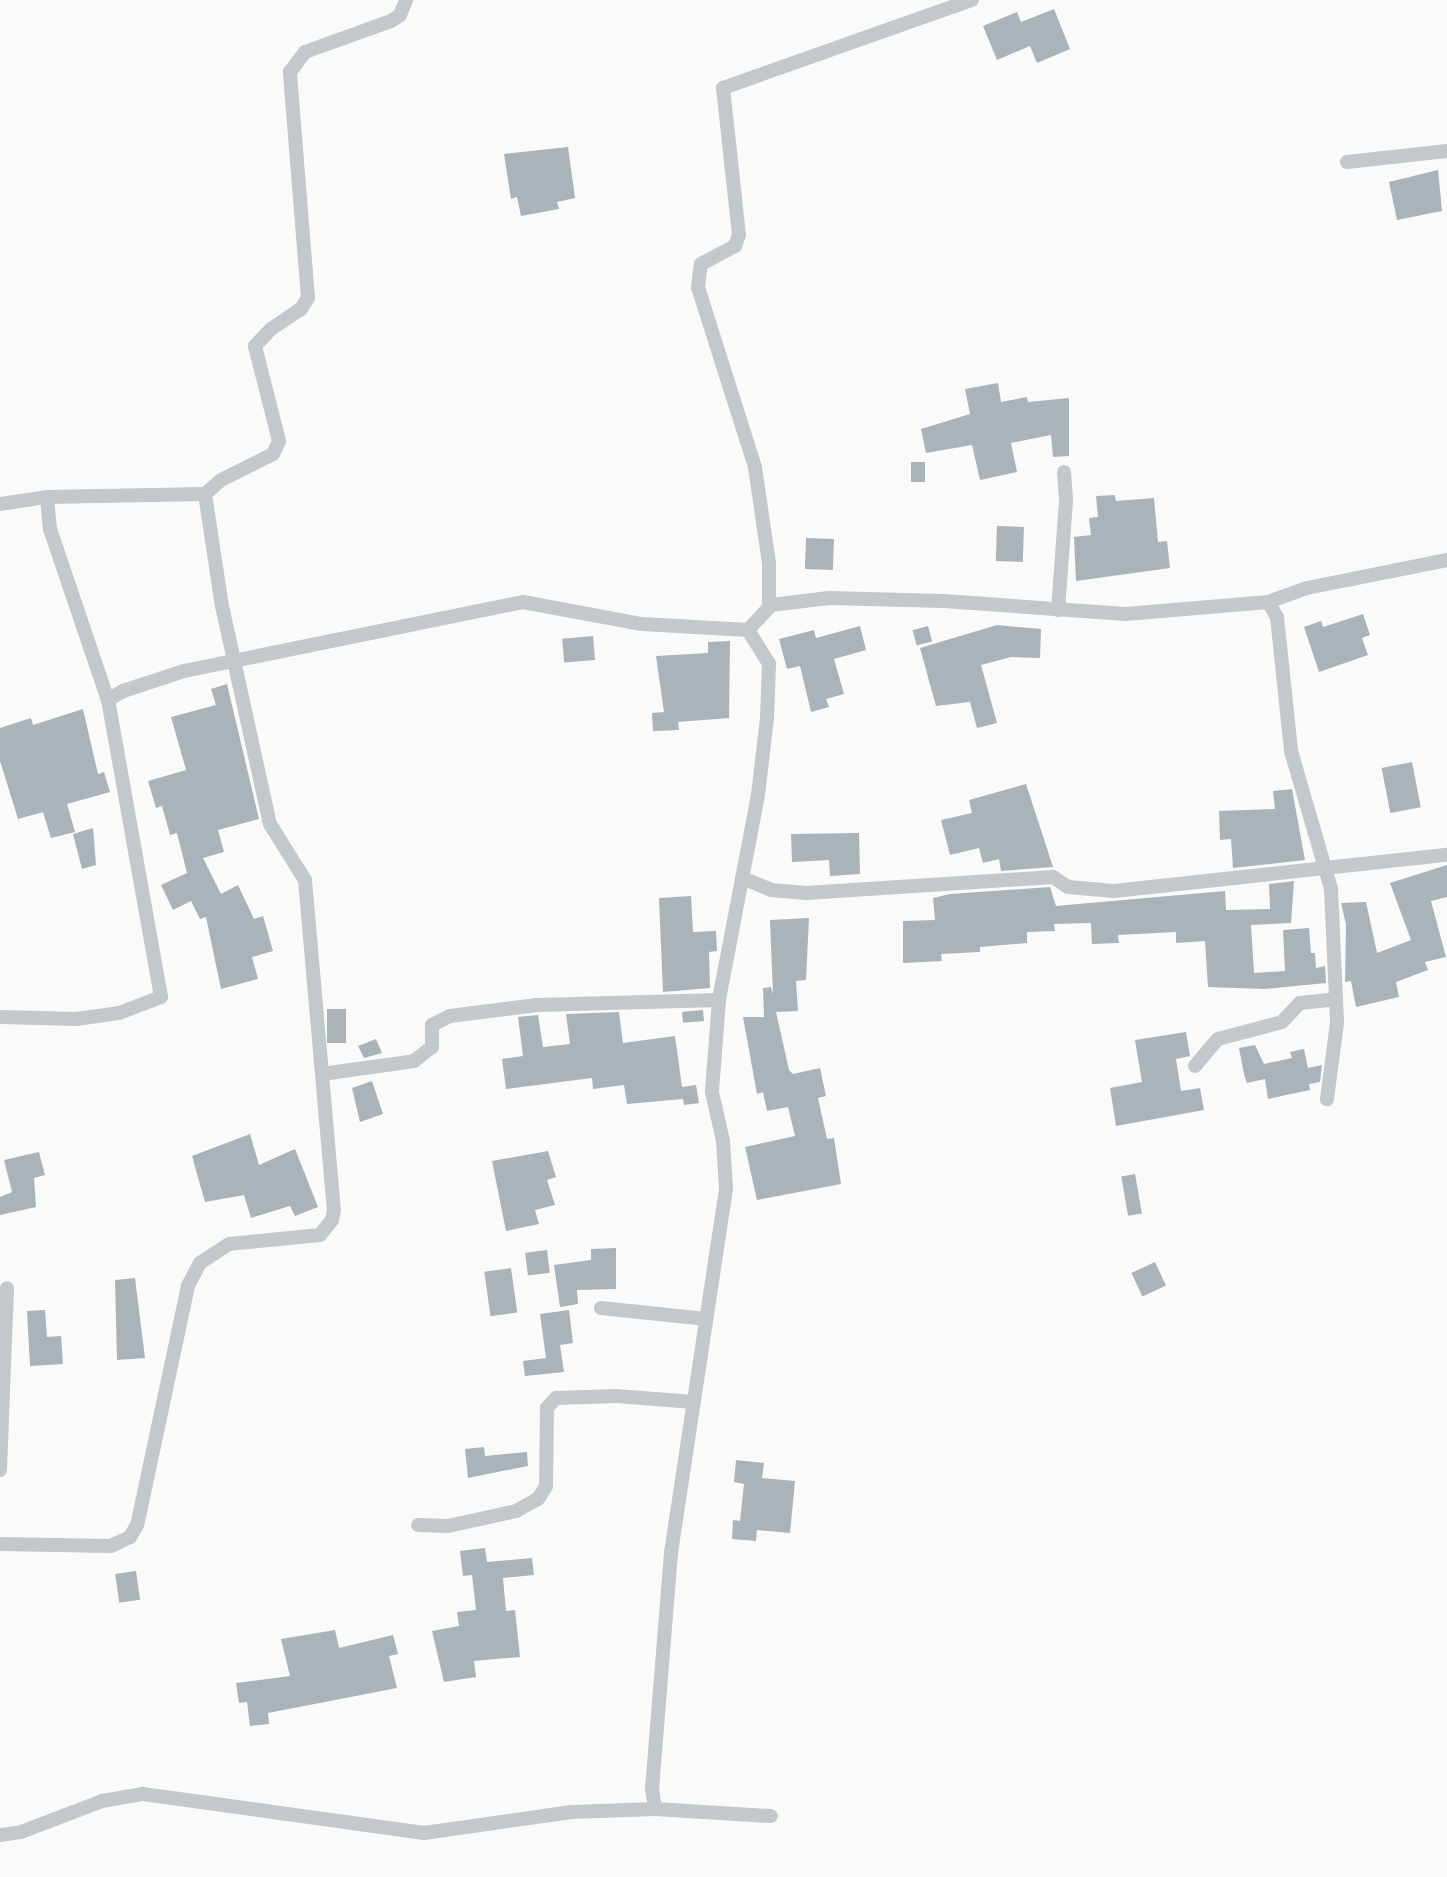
<!DOCTYPE html>
<style>
body{margin:0}
#map{position:relative;width:1447px;height:1877px;overflow:hidden;background:#fafaf8;font-family:Commissioner,sans-serif}
div>[style]{position:absolute}
[style*='--x']{left:calc(var(--x)*1px);top:calc(var(--y)*1px);width:calc(var(--w)*1px);rotate:calc(var(--a)*1deg)}
.building>*{inset:0;background:#aab3b9;transform-origin:0 0}
.minor>*{height:14px;margin:-7px;padding:0 7px;transform-origin:7px;border-radius:7px;background:#c3c8cc}
span{translate:-50% -50%;white-space:nowrap;text-align:center;line-height:1.15;-webkit-text-stroke:7px #fff;paint-order:stroke}
</style>
<div id="map">
<div class="building">
<div style="clip-path:polygon(1054px 9px,1070px 49px,1037px 63px,1030px 46px,997px 60px,983px 26px,1017px 12px,1021px 22px)"></div>
<div style="clip-path:polygon(568px 147px,575px 198px,557px 202px,559px 209px,521px 216px,517px 197px,511px 199px,504px 154px)"></div>
<div style="clip-path:polygon(1438px 170px,1442px 211px,1397px 220px,1389px 182px)"></div>
<div style="clip-path:polygon(998px 383px,1001px 402px,1027px 397px,1028px 402px,1069px 398px,1069px 456px,1053px 457px,1051px 435px,1011px 443px,1017px 472px,980px 480px,972px 445px,926px 453px,921px 429px,970px 414px,965px 389px)"></div>
<div style="left:911px;top:462px;width:14px;height:20px"></div>
<div style="clip-path:polygon(1115px 495px,1116px 501px,1154px 498px,1158px 542px,1167px 541px,1170px 568px,1076px 581px,1074px 537px,1091px 535px,1089px 518px,1098px 517px,1096px 496px)"></div>
<div style="left:997px;top:526px;width:27px;height:35px;rotate:2deg"></div>
<div style="left:806px;top:538px;width:28px;height:31px;rotate:2deg"></div>
<div style="clip-path:polygon(1363px 614px,1370px 635px,1362px 638px,1368px 655px,1319px 672px,1304px 627px,1321px 621px,1323px 627px)"></div>
<div style="clip-path:polygon(997px 625px,1041px 629px,1040px 658px,1011px 657px,981px 665px,997px 723px,977px 728px,970px 702px,936px 706px,920px 648px)"></div>
<div style="clip-path:polygon(860px 626px,866px 650px,834px 659px,844px 694px,826px 699px,829px 707px,811px 712px,800px 666px,787px 669px,779px 639px,814px 630px,816px 638px)"></div>
<div style="left:928px;top:626px;width:16px;height:16px;rotate:75deg"></div>
<div style="left:593px;top:636px;width:24px;height:31px;rotate:85deg"></div>
<div style="clip-path:polygon(730px 641px,729px 718px,678px 722px,679px 730px,653px 731px,652px 713px,664px 712px,656px 656px,708px 653px,708px 642px)"></div>
<div style="clip-path:polygon(227px 684px,259px 819px,218px 830px,224px 852px,203px 858px,221px 894px,238px 885px,254px 919px,263px 916px,273px 951px,252px 957px,258px 979px,221px 989px,206px 917px,200px 919px,191px 901px,173px 910px,161px 885px,187px 873px,177px 833px,170px 835px,162px 806px,156px 808px,148px 781px,186px 770px,171px 717px,216px 705px,211px 689px)"></div>
<div style="clip-path:polygon(83px 709px,98px 774px,104px 772px,110px 792px,67px 804px,75px 832px,51px 838px,43px 812px,18px 819px,0 761px,0 728px,31px 718px,33px 725px)"></div>
<div style="left:1412px;top:762px;width:46px;height:31px;rotate:79deg"></div>
<div style="clip-path:polygon(1026px 784px,1053px 867px,1001px 871px,999px 859px,983px 863px,979px 848px,950px 855px,941px 820px,972px 813px,969px 800px)"></div>
<div style="clip-path:polygon(1292px 789px,1305px 860px,1233px 868px,1231px 839px,1220px 840px,1219px 811px,1275px 809px,1273px 791px)"></div>
<div style="clip-path:polygon(93px 828px,96px 865px,82px 869px,73px 834px)"></div>
<div style="clip-path:polygon(859px 833px,860px 874px,830px 876px,829px 860px,792px 862px,791px 834px)"></div>
<div style="clip-path:polygon(1447px 865px,1447px 897px,1431px 901px,1446px 957px,1425px 962px,1428px 970px,1396px 982px,1399px 997px,1356px 1007px,1351px 981px,1345px 982px,1346px 924px,1341px 903px,1366px 902px,1377px 953px,1411px 940px,1390px 883px)"></div>
<div style="clip-path:polygon(1294px 881px,1291px 923px,1251px 925px,1254px 973px,1285px 971px,1283px 930px,1309px 928px,1311px 953px,1315px 953px,1316px 968px,1325px 966px,1326px 983px,1264px 989px,1208px 987px,1205px 941px,1176px 943px,1176px 932px,1118px 935px,1119px 943px,1092px 944px,1091px 923px,1054px 924px,1055px 931px,1027px 932px,1027px 943px,980px 947px,980px 952px,941px 954px,942px 961px,903px 963px,903px 921px,935px 920px,933px 898px,950px 894px,1050px 887px,1056px 906px,1225px 891px,1226px 910px,1270px 909px,1269px 884px)"></div>
<div style="clip-path:polygon(691px 896px,693px 932px,716px 931px,717px 951px,709px 952px,710px 988px,663px 992px,659px 898px)"></div>
<div style="clip-path:polygon(809px 918px,806px 980px,796px 981px,798px 1011px,776px 1012px,789px 1070px,793px 1074px,820px 1068px,826px 1096px,818px 1098px,827px 1139px,834px 1138px,841px 1184px,757px 1200px,745px 1147px,795px 1136px,788px 1107px,767px 1111px,763px 1092px,757px 1094px,743px 1017px,764px 1017px,763px 988px,771px 987px,773px 994px,770px 920px)"></div>
<div style="left:327px;top:1009px;width:19px;height:34px"></div>
<div style="left:703px;top:1010px;width:11px;height:21px;rotate:85deg"></div>
<div style="clip-path:polygon(619px 1012px,623px 1043px,675px 1036px,682px 1087px,696px 1085px,699px 1103px,684px 1105px,683px 1099px,627px 1104px,624px 1085px,593px 1089px,592px 1078px,506px 1089px,502px 1059px,523px 1056px,518px 1017px,538px 1015px,543px 1047px,570px 1044px,566px 1014px)"></div>
<div style="clip-path:polygon(1186px 1032px,1190px 1056px,1176px 1059px,1181px 1091px,1200px 1088px,1204px 1110px,1116px 1126px,1110px 1088px,1142px 1082px,1135px 1040px)"></div>
<div style="clip-path:polygon(376px 1039px,382px 1053px,364px 1058px,358px 1046px)"></div>
<div style="clip-path:polygon(1255px 1045px,1264px 1064px,1292px 1058px,1290px 1052px,1304px 1049px,1308px 1068px,1322px 1065px,1320px 1082px,1309px 1084px,1310px 1090px,1268px 1099px,1265px 1079px,1247px 1083px,1244px 1074px,1239px 1048px)"></div>
<div style="clip-path:polygon(372px 1081px,383px 1114px,360px 1122px,352px 1088px)"></div>
<div style="clip-path:polygon(250px 1134px,259px 1165px,295px 1149px,318px 1207px,295px 1216px,290px 1206px,251px 1218px,244px 1195px,205px 1202px,192px 1156px)"></div>
<div style="clip-path:polygon(548px 1151px,556px 1177px,547px 1180px,555px 1205px,535px 1210px,539px 1224px,506px 1231px,492px 1161px)"></div>
<div style="clip-path:polygon(39px 1152px,45px 1175px,34px 1178px,36px 1207px,0 1215px,0 1197px,12px 1192px,4px 1160px)"></div>
<div style="left:1135px;top:1174px;width:40px;height:14px;rotate:80deg"></div>
<div style="clip-path:polygon(616px 1248px,616px 1289px,577px 1290px,578px 1304px,560px 1307px,554px 1265px,591px 1260px,591px 1249px)"></div>
<div style="left:547px;top:1250px;width:23px;height:22px;rotate:83deg"></div>
<div style="left:1155px;top:1262px;width:26px;height:26px;rotate:65deg"></div>
<div style="left:511px;top:1268px;width:45px;height:27px;rotate:82deg"></div>
<div style="clip-path:polygon(135px 1278px,145px 1358px,117px 1360px,115px 1280px)"></div>
<div style="clip-path:polygon(45px 1310px,47px 1337px,61px 1336px,63px 1364px,30px 1366px,27px 1311px)"></div>
<div style="clip-path:polygon(569px 1310px,573px 1343px,560px 1345px,564px 1372px,525px 1376px,523px 1361px,546px 1358px,540px 1314px)"></div>
<div style="clip-path:polygon(484px 1447px,485px 1456px,527px 1452px,528px 1466px,468px 1478px,465px 1449px)"></div>
<div style="clip-path:polygon(736px 1460px,764px 1463px,762px 1478px,795px 1481px,790px 1533px,757px 1530px,756px 1541px,732px 1539px,733px 1520px,740px 1521px,744px 1484px,734px 1482px)"></div>
<div style="clip-path:polygon(485px 1548px,487px 1562px,532px 1558px,534px 1575px,503px 1578px,506px 1611px,515px 1610px,520px 1657px,474px 1661px,476px 1677px,444px 1682px,432px 1631px,459px 1626px,457px 1612px,476px 1610px,472px 1575px,463px 1576px,460px 1551px)"></div>
<div style="left:136px;top:1571px;width:29px;height:21px;rotate:82deg"></div>
<div style="clip-path:polygon(335px 1630px,339px 1648px,393px 1635px,398px 1654px,389px 1656px,397px 1688px,268px 1713px,269px 1724px,250px 1726px,247px 1702px,239px 1703px,236px 1683px,290px 1676px,281px 1639px)"></div>
</div>
<div class="minor">
<div style="--x:1347;--y:162;--w:101;--a:-6.3"></div>
<div style="--x:205;--y:494;--w:21;--a:-41"></div>
<div style="--x:221;--y:480;--w:58;--a:-26.6"></div>
<div style="--x:273;--y:454;--w:14;--a:-65"></div>
<div style="--x:279;--y:441;--w:98;--a:-104.2"></div>
<div style="--x:255;--y:346;--w:23;--a:-47"></div>
<div style="--x:271;--y:329;--w:36;--a:-34"></div>
<div style="--x:301;--y:309;--w:13;--a:-58"></div>
<div style="--x:308;--y:298;--w:227;--a:-94.6"></div>
<div style="--x:290;--y:72;--w:25;--a:-53"></div>
<div style="--x:305;--y:52;--w:91;--a:-19.8"></div>
<div style="--x:391;--y:21;--w:11;--a:-34"></div>
<div style="--x:400;--y:15;--w:16;--a:-68"></div>
<div style="--x:47;--y:497;--w:32;--a:85"></div>
<div style="--x:50;--y:529;--w:181;--a:71.3"></div>
<div style="--x:0;--y:504;--w:48;--a:-8.5"></div>
<div style="--x:47;--y:497;--w:158;--a:-1.1"></div>
<div style="--x:205;--y:494;--w:113;--a:81.4"></div>
<div style="--x:222;--y:606;--w:223;--a:77.6"></div>
<div style="--x:270;--y:824;--w:66;--a:58"></div>
<div style="--x:305;--y:880;--w:331;--a:85"></div>
<div style="--x:334;--y:1210;--w:10;--a:101"></div>
<div style="--x:332;--y:1220;--w:19;--a:129"></div>
<div style="--x:320;--y:1235;--w:91;--a:174.4"></div>
<div style="--x:229;--y:1244;--w:35;--a:147"></div>
<div style="--x:200;--y:1263;--w:26;--a:118"></div>
<div style="--x:188;--y:1286;--w:244;--a:102"></div>
<div style="--x:137;--y:1525;--w:14;--a:120"></div>
<div style="--x:130;--y:1537;--w:21;--a:155"></div>
<div style="--x:111;--y:1546;--w:111;--a:-179"></div>
<div style="--x:1268;--y:602;--w:41;--a:-19.7"></div>
<div style="--x:1307;--y:588;--w:143;--a:-11.3"></div>
<div style="--x:769;--y:607;--w:44;--a:-90"></div>
<div style="--x:769;--y:563;--w:97;--a:-98.3"></div>
<div style="--x:755;--y:467;--w:189;--a:-107.6"></div>
<div style="--x:698;--y:287;--w:23;--a:-83"></div>
<div style="--x:701;--y:264;--w:38;--a:-28"></div>
<div style="--x:735;--y:246;--w:12;--a:-70"></div>
<div style="--x:739;--y:235;--w:148;--a:-96.2"></div>
<div style="--x:723;--y:88;--w:264;--a:-19.5"></div>
<div style="--x:1058;--y:610;--w:110;--a:-85.8"></div>
<div style="--x:1066;--y:500;--w:28;--a:-94"></div>
<div style="--x:748;--y:630;--w:34;--a:-47"></div>
<div style="--x:771;--y:605;--w:58;--a:-6.9"></div>
<div style="--x:829;--y:598;--w:115;--a:1.5"></div>
<div style="--x:944;--y:601;--w:182;--a:4.1"></div>
<div style="--x:1126;--y:614;--w:143;--a:-4.8"></div>
<div style="--x:1268;--y:602;--w:17;--a:59"></div>
<div style="--x:1277;--y:617;--w:135;--a:84"></div>
<div style="--x:1291;--y:751;--w:144;--a:73.8"></div>
<div style="--x:1331;--y:889;--w:134;--a:87.4"></div>
<div style="--x:1337;--y:1023;--w:77;--a:97.5"></div>
<div style="--x:742;--y:878;--w:31;--a:22"></div>
<div style="--x:771;--y:890;--w:35;--a:5"></div>
<div style="--x:806;--y:893;--w:248;--a:-3.7"></div>
<div style="--x:1053;--y:877;--w:18;--a:34"></div>
<div style="--x:1068;--y:887;--w:46;--a:5"></div>
<div style="--x:1114;--y:891;--w:335;--a:-6.2"></div>
<div style="--x:0;--y:1017;--w:76;--a:1.5"></div>
<div style="--x:76;--y:1019;--w:43;--a:-7.9"></div>
<div style="--x:119;--y:1013;--w:45;--a:-20.9"></div>
<div style="--x:161;--y:997;--w:302;--a:-100.1"></div>
<div style="--x:108;--y:700;--w:17;--a:-31"></div>
<div style="--x:123;--y:691;--w:64;--a:-18.2"></div>
<div style="--x:184;--y:671;--w:346;--a:-11.5"></div>
<div style="--x:523;--y:602;--w:121;--a:10.5"></div>
<div style="--x:642;--y:624;--w:106;--a:3.2"></div>
<div style="--x:748;--y:630;--w:40;--a:58"></div>
<div style="--x:769;--y:664;--w:54;--a:92.1"></div>
<div style="--x:767;--y:718;--w:78;--a:96.7"></div>
<div style="--x:758;--y:795;--w:209;--a:100.8"></div>
<div style="--x:719;--y:1000;--w:92;--a:94.4"></div>
<div style="--x:712;--y:1092;--w:50;--a:77.3"></div>
<div style="--x:723;--y:1141;--w:48;--a:86.4"></div>
<div style="--x:726;--y:1189;--w:368;--a:98.6"></div>
<div style="--x:671;--y:1553;--w:237;--a:94.6"></div>
<div style="--x:652;--y:1789;--w:20;--a:81"></div>
<div style="--x:655;--y:1809;--w:116;--a:3.5"></div>
<div style="--x:1195;--y:1066;--w:35;--a:-50"></div>
<div style="--x:1218;--y:1039;--w:66;--a:-14.9"></div>
<div style="--x:1282;--y:1022;--w:26;--a:-47"></div>
<div style="--x:1300;--y:1003;--w:36;--a:-6"></div>
<div style="--x:322;--y:1074;--w:93;--a:-8"></div>
<div style="--x:414;--y:1061;--w:23;--a:-38"></div>
<div style="--x:432;--y:1047;--w:22;--a:-90"></div>
<div style="--x:432;--y:1025;--w:20;--a:-27"></div>
<div style="--x:450;--y:1016;--w:88;--a:-7.2"></div>
<div style="--x:537;--y:1005;--w:182;--a:-1.6"></div>
<div style="--x:601;--y:1308;--w:106;--a:6"></div>
<div style="--x:0;--y:1470;--w:182;--a:-87.8"></div>
<div style="--x:418;--y:1525;--w:30;--a:2"></div>
<div style="--x:448;--y:1526;--w:70;--a:-12.4"></div>
<div style="--x:516;--y:1511;--w:25;--a:-29"></div>
<div style="--x:538;--y:1499;--w:15;--a:-58"></div>
<div style="--x:546;--y:1486;--w:78;--a:-89.3"></div>
<div style="--x:547;--y:1408;--w:13;--a:-48"></div>
<div style="--x:556;--y:1398;--w:60;--a:-1.9"></div>
<div style="--x:616;--y:1396;--w:78;--a:4.4"></div>
<div style="--x:0;--y:1835;--w:21;--a:-8"></div>
<div style="--x:21;--y:1832;--w:87;--a:-20.9"></div>
<div style="--x:102;--y:1801;--w:42;--a:-9.7"></div>
<div style="--x:143;--y:1794;--w:284;--a:7.9"></div>
<div style="--x:424;--y:1833;--w:149;--a:-8.1"></div>
<div style="--x:572;--y:1812;--w:83;--a:-2.1"></div>
</div>
</div>
